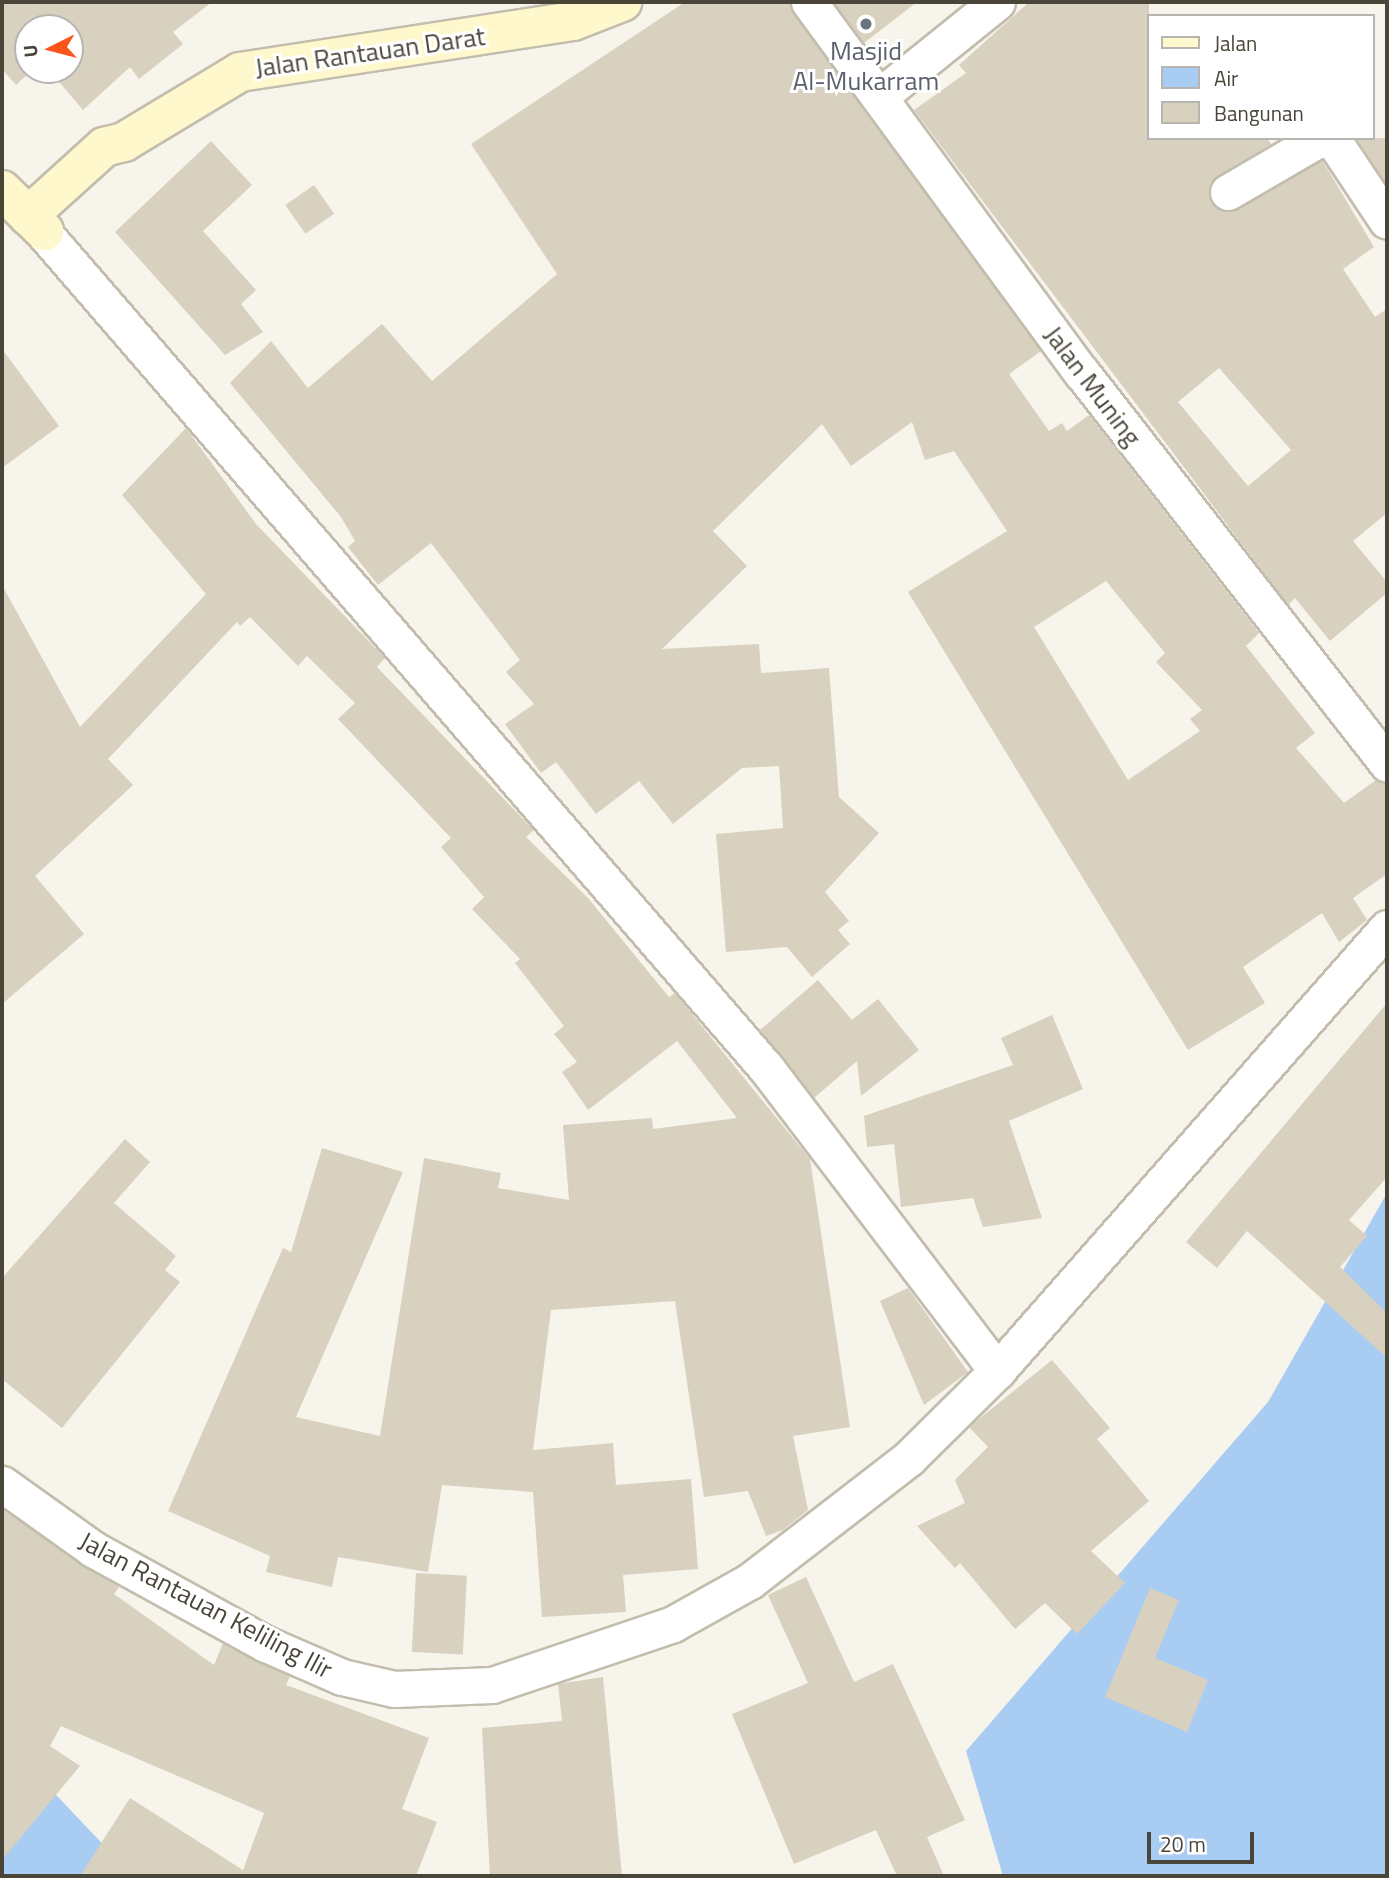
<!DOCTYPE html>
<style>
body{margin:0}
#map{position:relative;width:1389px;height:1878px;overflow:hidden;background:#f6f4eb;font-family:"Titillium Web",sans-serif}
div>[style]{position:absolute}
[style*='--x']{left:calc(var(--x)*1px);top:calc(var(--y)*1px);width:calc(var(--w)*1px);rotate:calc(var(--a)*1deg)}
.water>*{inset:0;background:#a8ccf2}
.building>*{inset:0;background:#d8d1c0;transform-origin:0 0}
.roads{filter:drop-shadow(2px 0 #c2bdad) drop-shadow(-2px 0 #c2bdad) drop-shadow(0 2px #c2bdad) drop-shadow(0 -2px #c2bdad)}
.street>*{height:35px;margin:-17.5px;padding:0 17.5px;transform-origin:17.5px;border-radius:17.5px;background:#fff}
.secondary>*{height:38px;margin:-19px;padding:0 19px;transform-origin:19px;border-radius:19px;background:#fff8cc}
.dots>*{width:19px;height:19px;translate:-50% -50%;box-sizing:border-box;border:4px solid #fff;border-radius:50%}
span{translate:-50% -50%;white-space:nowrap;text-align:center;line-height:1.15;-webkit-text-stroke:6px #fff;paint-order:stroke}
.worship-label{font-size:26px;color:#5b616d}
.street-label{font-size:26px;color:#4a4539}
.frame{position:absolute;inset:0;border:4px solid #4a4539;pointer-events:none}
.legend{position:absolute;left:1147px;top:14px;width:228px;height:126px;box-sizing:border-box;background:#fff;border:2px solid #b7b5b0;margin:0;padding:9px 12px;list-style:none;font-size:21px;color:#4a4539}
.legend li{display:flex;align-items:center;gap:14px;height:35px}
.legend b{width:35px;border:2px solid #b7b5b0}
.north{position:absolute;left:14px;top:14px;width:70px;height:70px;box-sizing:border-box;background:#fff;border:2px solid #b7b5b0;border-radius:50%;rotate:264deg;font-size:19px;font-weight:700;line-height:28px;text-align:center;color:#4a4539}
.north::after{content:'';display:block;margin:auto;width:24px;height:32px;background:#fc551c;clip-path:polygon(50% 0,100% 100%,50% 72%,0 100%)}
.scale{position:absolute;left:1147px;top:1832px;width:107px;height:32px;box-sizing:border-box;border:4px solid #4a4539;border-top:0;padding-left:9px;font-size:21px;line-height:24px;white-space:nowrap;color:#4a4539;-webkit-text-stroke:5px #fff;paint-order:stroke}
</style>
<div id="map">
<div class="water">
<div style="clip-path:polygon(1387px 1193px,1387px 1876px,1003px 1876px,966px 1751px,1268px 1402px)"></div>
<div style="clip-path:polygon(2px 1738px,133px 1876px,2px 1876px)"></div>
</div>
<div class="building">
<div style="clip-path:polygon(2px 2px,212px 2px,173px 32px,183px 44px,139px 79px,130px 67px,83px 110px,49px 70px,70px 70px,70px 28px,28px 28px,32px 70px,16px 85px,2px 69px)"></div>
<div style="clip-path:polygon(evenodd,685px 2px,789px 2px,1041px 351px,1009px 374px,1049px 431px,1062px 423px,1067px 431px,1089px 415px,1259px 633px,1246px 646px,1315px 733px,1296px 748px,1344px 803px,1376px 780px,1387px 784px,1387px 874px,1353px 898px,1367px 920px,1339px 942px,1322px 913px,1243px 967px,1265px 1003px,1188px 1050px,908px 592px,1007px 531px,954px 451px,925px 460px,912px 422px,851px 466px,822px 424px,713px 531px,747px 566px,662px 649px,759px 644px,761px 673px,829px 668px,839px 797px,879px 833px,825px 892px,849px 921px,838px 930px,850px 944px,812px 977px,787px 947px,726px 952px,716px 834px,783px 828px,779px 766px,742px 768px,673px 824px,639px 781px,596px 814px,556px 762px,541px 773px,505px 724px,534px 704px,506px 672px,520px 660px,431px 543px,378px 585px,348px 547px,355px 541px,341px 517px,230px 383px,271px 341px,308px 388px,382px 324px,432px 381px,557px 274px,471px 144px,685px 2px,1106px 581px,1165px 653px,1156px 662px,1202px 710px,1190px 719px,1200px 731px,1128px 780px,1034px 627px,1106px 581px)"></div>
<div style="clip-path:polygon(834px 2px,917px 2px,864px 43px)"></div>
<div style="clip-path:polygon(evenodd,1029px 2px,1149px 2px,1149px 138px,1267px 138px,1271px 144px,1210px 183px,1211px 203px,1227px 212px,1322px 160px,1374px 247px,1343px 269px,1375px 317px,1387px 309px,1387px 513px,1353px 541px,1387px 582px,1387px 593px,1330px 641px,1295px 598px,1288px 605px,914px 110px,966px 73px,959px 65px,1029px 2px,1219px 368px,1291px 450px,1248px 486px,1178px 402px,1219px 368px)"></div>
<div style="clip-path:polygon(1356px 138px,1387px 138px,1387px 185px)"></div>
<div style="clip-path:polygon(211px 141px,252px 185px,203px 231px,256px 290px,241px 304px,263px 332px,225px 355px,115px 232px)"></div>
<div style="left:314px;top:185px;width:35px;height:35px;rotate:55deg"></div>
<div style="clip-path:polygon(2px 349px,59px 426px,2px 468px)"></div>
<div style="clip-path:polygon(186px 428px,256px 524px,385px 658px,377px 667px,527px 823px,534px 830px,526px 837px,588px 898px,669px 997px,675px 993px,810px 1159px,850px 1427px,793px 1436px,808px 1510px,783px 1530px,766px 1536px,748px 1491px,704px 1497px,675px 1301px,551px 1310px,533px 1450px,613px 1443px,616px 1485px,691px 1479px,698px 1569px,623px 1575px,626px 1612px,542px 1617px,533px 1492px,442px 1485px,428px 1572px,338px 1557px,332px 1587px,266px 1572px,270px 1556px,168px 1511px,283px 1248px,291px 1252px,322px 1148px,403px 1172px,296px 1417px,380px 1436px,424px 1158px,501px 1173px,498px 1188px,569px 1200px,563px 1125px,652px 1118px,653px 1129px,737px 1118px,677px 1041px,588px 1110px,562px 1072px,577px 1062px,554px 1034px,564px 1026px,515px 963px,520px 959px,472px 909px,484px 897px,441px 847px,451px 838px,338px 719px,355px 703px,307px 656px,298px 666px,250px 617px,240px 626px,237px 622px,108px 759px,133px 785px,35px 876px,84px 934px,2px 1004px,2px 585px,80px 727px,206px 594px,122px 495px)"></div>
<div style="clip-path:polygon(818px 980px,852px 1020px,878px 999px,919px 1050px,861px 1096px,857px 1061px,814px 1098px,760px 1030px)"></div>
<div style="clip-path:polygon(1387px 1003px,1387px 1177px,1349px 1220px,1367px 1236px,1340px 1267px,1387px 1313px,1387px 1358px,1247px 1231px,1217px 1268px,1186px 1242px)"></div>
<div style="clip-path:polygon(1052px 1015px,1083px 1089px,1009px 1121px,1042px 1218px,983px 1227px,973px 1198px,901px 1207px,894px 1144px,867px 1147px,864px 1116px,1013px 1065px,1001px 1038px)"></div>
<div style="clip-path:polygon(125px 1139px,150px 1162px,114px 1203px,176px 1256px,165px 1270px,180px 1282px,62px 1428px,2px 1379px,2px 1278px)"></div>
<div style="clip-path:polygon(908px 1288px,968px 1372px,924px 1405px,880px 1301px)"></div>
<div style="clip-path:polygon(1052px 1360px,1110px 1428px,1097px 1439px,1149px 1501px,1091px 1551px,1125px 1583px,1077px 1634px,1045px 1603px,1015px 1629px,960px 1563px,955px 1568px,917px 1526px,965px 1503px,955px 1480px,988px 1447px,969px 1427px)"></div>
<div style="clip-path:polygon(2px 1509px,119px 1587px,114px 1594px,214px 1665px,223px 1643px,290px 1676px,286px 1685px,429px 1738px,402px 1809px,437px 1822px,416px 1876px,80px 1876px,130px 1798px,243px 1870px,264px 1813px,61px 1726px,50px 1746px,80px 1766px,2px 1860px)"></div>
<div style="left:416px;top:1573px;width:51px;height:79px;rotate:3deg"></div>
<div style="clip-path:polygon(806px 1577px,854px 1682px,893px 1664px,965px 1820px,927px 1837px,944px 1876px,897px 1876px,876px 1830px,794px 1864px,732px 1714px,808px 1683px,768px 1595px)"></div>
<div style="clip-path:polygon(1150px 1588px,1179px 1600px,1155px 1658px,1208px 1680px,1187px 1732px,1105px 1697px)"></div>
<div style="clip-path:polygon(603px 1677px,622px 1876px,490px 1876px,482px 1728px,562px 1721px,558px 1684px)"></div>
</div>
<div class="roads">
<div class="street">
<div style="--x:809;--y:2;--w:461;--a:53.7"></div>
<div style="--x:1082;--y:373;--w:496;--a:52"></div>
<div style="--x:880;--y:96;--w:150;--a:-38.8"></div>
<div style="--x:1228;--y:192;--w:103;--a:-30.3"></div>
<div style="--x:1317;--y:140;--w:16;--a:0"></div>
<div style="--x:1333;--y:140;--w:97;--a:56.3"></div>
<div style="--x:43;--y:232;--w:1107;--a:49.14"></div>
<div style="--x:767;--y:1069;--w:380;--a:52.7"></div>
<div style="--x:2;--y:1484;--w:112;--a:35.5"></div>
<div style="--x:93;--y:1549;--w:197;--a:28.8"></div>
<div style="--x:266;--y:1644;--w:83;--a:23.5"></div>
<div style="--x:342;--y:1677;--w:53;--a:13"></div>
<div style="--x:394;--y:1689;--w:98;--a:-2.3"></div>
<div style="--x:492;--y:1685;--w:191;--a:-18.6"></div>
<div style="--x:673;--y:1624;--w:88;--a:-29.2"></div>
<div style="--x:750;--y:1581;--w:201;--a:-37.7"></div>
<div style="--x:909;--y:1458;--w:124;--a:-44.7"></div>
<div style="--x:997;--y:1371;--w:590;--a:-48.64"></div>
</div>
<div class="secondary">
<div style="--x:2;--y:190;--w:59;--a:44.3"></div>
<div style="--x:28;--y:216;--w:103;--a:-42.2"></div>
<div style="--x:104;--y:147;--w:21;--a:-14"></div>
<div style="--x:124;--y:142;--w:135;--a:-31.1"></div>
<div style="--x:240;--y:72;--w:337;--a:-8.7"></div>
<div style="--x:573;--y:21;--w:53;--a:-21.2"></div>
</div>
</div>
<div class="dots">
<div style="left:866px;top:24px;background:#6b7280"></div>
</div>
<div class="worship-label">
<span style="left:866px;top:66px">Masjid<br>Al-Mukarram</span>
</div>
<div class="street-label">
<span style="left:370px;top:52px;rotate:-8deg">Jalan Rantauan Darat</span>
<span style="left:1093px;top:386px;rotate:53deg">Jalan Muning</span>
<span style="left:206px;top:1605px;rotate:28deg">Jalan Rantauan Keliling Ilir</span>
</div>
<div class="frame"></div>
<ul class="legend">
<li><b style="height:9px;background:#fff8cc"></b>Jalan</li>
<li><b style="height:19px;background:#a8ccf2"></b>Air</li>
<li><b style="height:19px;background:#d8d1c0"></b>Bangunan</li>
</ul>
<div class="north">U</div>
<div class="scale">20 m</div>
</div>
